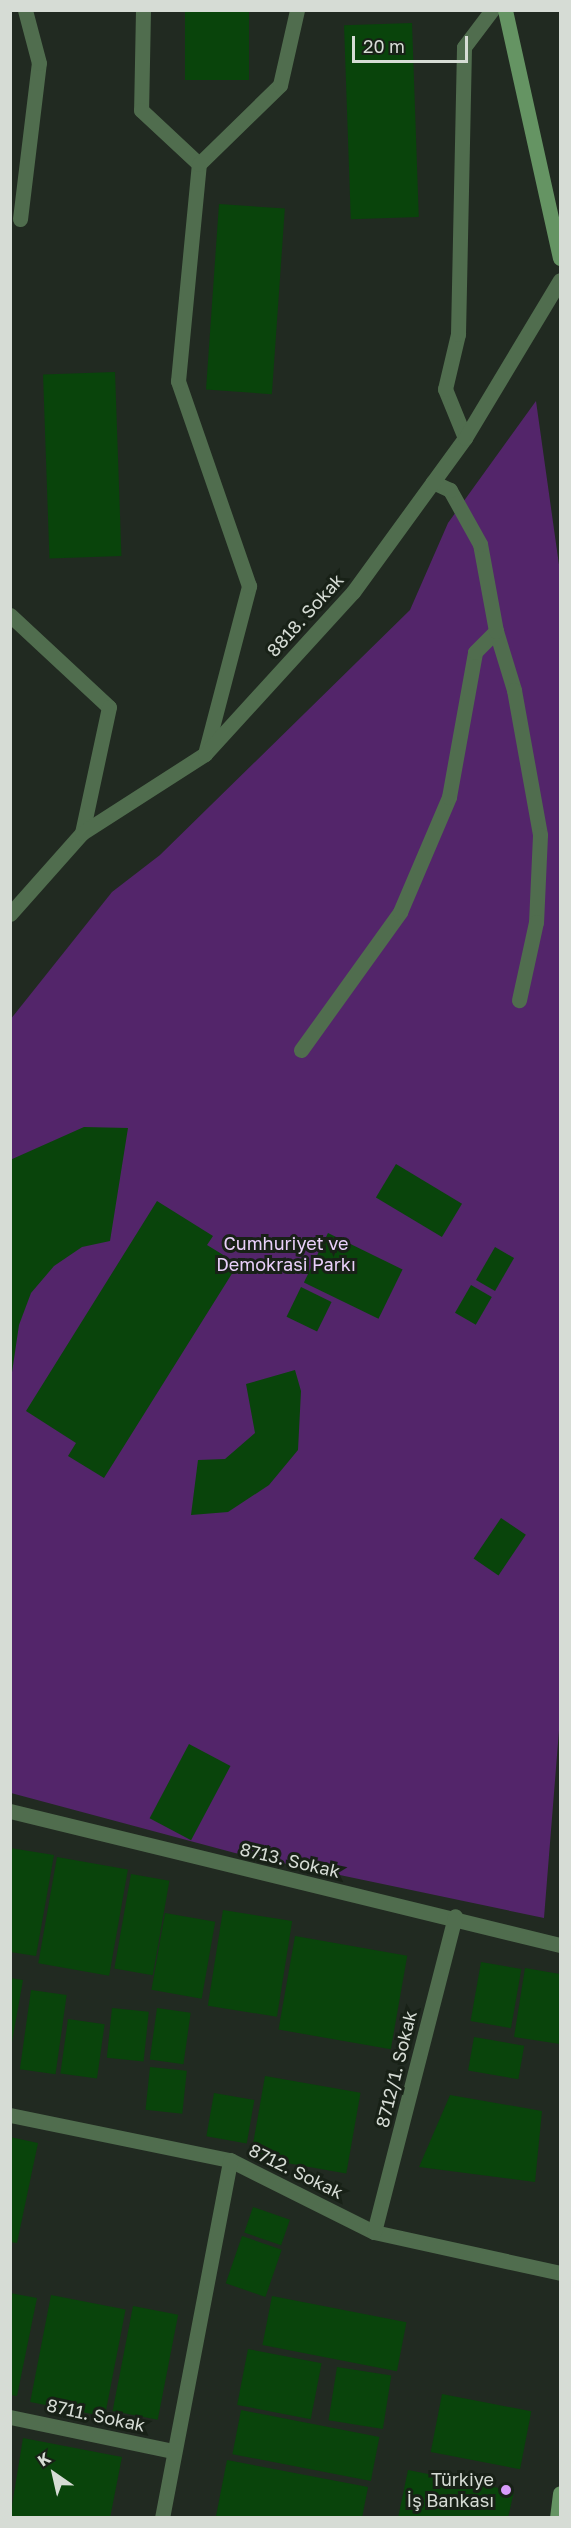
<!DOCTYPE html>
<meta charset="utf-8">
<style>
body{margin:0}
#map{position:relative;width:571px;height:2528px;overflow:hidden;background:#212a21;font-family:"Golos Text",sans-serif}
div>[style]{position:absolute}
[style*='--x']{left:calc(var(--x)*1px);top:calc(var(--y)*1px);width:calc(var(--w)*1px);rotate:calc(var(--a)*1deg)}
.green>*{inset:0;background:#53256a}
.building>*{inset:0;background:#09440b;transform-origin:0 0}
.lane>*{height:15px;margin:-7.5px;padding:0 7.5px;transform-origin:7.5px;border-radius:7.5px;background:#506d4e}
.street>*{height:15px;margin:-7.5px;padding:0 7.5px;transform-origin:7.5px;border-radius:7.5px;background:#506d4e}
.secondary>*{height:15px;margin:-7.5px;padding:0 7.5px;transform-origin:7.5px;border-radius:7.5px;background:#659463}
.dots>*{width:16px;height:16px;translate:-50% -50%;box-sizing:border-box;border:3px solid #182117;border-radius:50%}
span{translate:-50% -50%;white-space:nowrap;text-align:center;line-height:1.15;-webkit-text-stroke:6px #182117;paint-order:stroke}
.street-label{font-size:18px;color:#d6dcd5}
.park-label{font-size:18px;color:#ead0fb}
.poi-label{font-size:18px;color:#d6dcd5}
.right{translate:-100% -50%;text-align:right}
.frame{position:absolute;inset:0;border:12px solid #d6dcd5;pointer-events:none}
.north{position:absolute;left:24px;top:2444px;width:60px;height:60px;-webkit-text-stroke:4px #182117;paint-order:stroke;rotate:326deg;font-size:16px;font-weight:700;line-height:24px;text-align:center;color:#d6dcd5}
.north::after{content:'';display:block;margin:auto;width:21px;height:27px;background:#d6dcd5;clip-path:polygon(50% 0,100% 100%,50% 72%,0 100%)}
.scale{position:absolute;left:352px;top:36px;width:116px;height:27px;box-sizing:border-box;border:3px solid #d6dcd5;border-top:0;padding-left:8px;font-size:18px;line-height:21px;white-space:nowrap;color:#d6dcd5;-webkit-text-stroke:4px #182117;paint-order:stroke}
</style>
<div id="map">
<div class="green">
<div style="clip-path:polygon(536px 401px,560px 572px,560px 1718px,544px 1918px,235px 1853px,11px 1793px,10px 1020px,112px 892px,160px 855px,410px 610px,448px 523px)"></div>
</div>
<div class="building">
<div style="left:185px;top:10px;width:64px;height:70px"></div>
<div style="left:412px;top:23px;width:194px;height:68px;rotate:88deg"></div>
<div style="left:219px;top:204px;width:66px;height:186px;rotate:4deg"></div>
<div style="left:115px;top:372px;width:184px;height:72px;rotate:88deg"></div>
<div style="clip-path:polygon(84px 1127px,128px 1128px,110px 1241px,82px 1247px,54px 1266px,31px 1293px,19px 1325px,10px 1386px,10px 1160px)"></div>
<div style="left:396px;top:1164px;width:77px;height:39px;rotate:31deg"></div>
<div style="clip-path:polygon(157px 1201px,213px 1236px,207px 1245px,238px 1264px,104px 1478px,68px 1456px,76px 1443px,26px 1411px)"></div>
<div style="left:328px;top:1233px;width:83px;height:55px;rotate:26deg"></div>
<div style="left:495px;top:1247px;width:22px;height:38px;rotate:30deg"></div>
<div style="left:471px;top:1285px;width:24px;height:32px;rotate:30deg"></div>
<div style="left:301px;top:1287px;width:34px;height:33px;rotate:26deg"></div>
<div style="clip-path:polygon(295px 1370px,301px 1391px,298px 1450px,269px 1485px,228px 1512px,191px 1515px,198px 1460px,225px 1459px,255px 1433px,246px 1384px)"></div>
<div style="left:501px;top:1518px;width:30px;height:49px;rotate:34deg"></div>
<div style="left:189px;top:1744px;width:47px;height:84px;rotate:28deg"></div>
<div style="clip-path:polygon(10px 1848px,54px 1855px,36px 1956px,10px 1952px)"></div>
<div style="left:57px;top:1857px;width:72px;height:108px;rotate:10deg"></div>
<div style="left:131px;top:1874px;width:39px;height:96px;rotate:10deg"></div>
<div style="left:223px;top:1910px;width:70px;height:97px;rotate:9deg"></div>
<div style="left:165px;top:1913px;width:51px;height:78px;rotate:10deg"></div>
<div style="left:295px;top:1936px;width:114px;height:95px;rotate:10deg"></div>
<div style="left:481px;top:1962px;width:41px;height:60px;rotate:10deg"></div>
<div style="clip-path:polygon(525px 1968px,560px 1974px,560px 2044px,514px 2037px)"></div>
<div style="clip-path:polygon(10px 1978px,23px 1980px,12px 2042px,10px 2042px)"></div>
<div style="left:31px;top:1990px;width:36px;height:80px;rotate:8deg"></div>
<div style="left:112px;top:2008px;width:37px;height:50px;rotate:6deg"></div>
<div style="left:157px;top:2008px;width:34px;height:52px;rotate:8deg"></div>
<div style="left:68px;top:2019px;width:37px;height:55px;rotate:8deg"></div>
<div style="left:474px;top:2037px;width:51px;height:34px;rotate:10deg"></div>
<div style="left:150px;top:2067px;width:37px;height:43px;rotate:6deg"></div>
<div style="left:265px;top:2076px;width:97px;height:82px;rotate:10deg"></div>
<div style="left:214px;top:2093px;width:41px;height:44px;rotate:10deg"></div>
<div style="clip-path:polygon(450px 2095px,542px 2111px,535px 2182px,419px 2167px)"></div>
<div style="clip-path:polygon(10px 2137px,38px 2143px,17px 2243px,10px 2242px)"></div>
<div style="left:253px;top:2207px;width:39px;height:27px;rotate:19deg"></div>
<div style="left:242px;top:2236px;width:42px;height:50px;rotate:19deg"></div>
<div style="clip-path:polygon(10px 2293px,37px 2298px,17px 2396px,10px 2395px)"></div>
<div style="left:51px;top:2295px;width:76px;height:109px;rotate:11deg"></div>
<div style="left:272px;top:2296px;width:137px;height:50px;rotate:11deg"></div>
<div style="left:133px;top:2306px;width:46px;height:107px;rotate:11deg"></div>
<div style="left:248px;top:2349px;width:75px;height:57px;rotate:11deg"></div>
<div style="left:337px;top:2367px;width:55px;height:54px;rotate:9deg"></div>
<div style="left:442px;top:2394px;width:91px;height:59px;rotate:11deg"></div>
<div style="left:241px;top:2410px;width:141px;height:45px;rotate:11deg"></div>
<div style="clip-path:polygon(23px 2438px,122px 2457px,110px 2518px,10px 2518px)"></div>
<div style="clip-path:polygon(227px 2460px,368px 2487px,362px 2518px,216px 2516px)"></div>
<div style="clip-path:polygon(408px 2470px,514px 2491px,508px 2518px,398px 2518px)"></div>
</div>
<div class="lane">
<div style="--x:143;--y:10;--w:100;--a:91.1"></div>
<div style="--x:141;--y:110;--w:79;--a:43"></div>
<div style="--x:20;--y:219;--w:157;--a:-83.1"></div>
<div style="--x:39;--y:63;--w:55;--a:-104.8"></div>
<div style="--x:465;--y:438;--w:53;--a:-112.2"></div>
<div style="--x:445;--y:389;--w:57;--a:-76.7"></div>
<div style="--x:458;--y:334;--w:287;--a:-88.8"></div>
<div style="--x:464;--y:47;--w:46;--a:-52.9"></div>
<div style="--x:10;--y:615;--w:135;--a:42.9"></div>
<div style="--x:109;--y:707;--w:129;--a:102.1"></div>
<div style="--x:496;--y:631;--w:62;--a:73"></div>
<div style="--x:514;--y:690;--w:147;--a:79.8"></div>
<div style="--x:540;--y:835;--w:87;--a:92.6"></div>
<div style="--x:536;--y:922;--w:80;--a:102.3"></div>
<div style="--x:205;--y:754;--w:174;--a:-75.3"></div>
<div style="--x:249;--y:586;--w:217;--a:-109.1"></div>
<div style="--x:178;--y:381;--w:218;--a:-84.5"></div>
<div style="--x:199;--y:164;--w:113;--a:-44.3"></div>
<div style="--x:280;--y:85;--w:77;--a:-77.2"></div>
<div style="--x:301;--y:1050;--w:170;--a:-54.3"></div>
<div style="--x:400;--y:912;--w:125;--a:-66.9"></div>
<div style="--x:449;--y:797;--w:147;--a:-79.8"></div>
<div style="--x:475;--y:652;--w:30;--a:-45"></div>
<div style="--x:496;--y:631;--w:88;--a:-100.4"></div>
<div style="--x:480;--y:544;--w:62;--a:-119.1"></div>
<div style="--x:450;--y:490;--w:19;--a:-155"></div>
</div>
<div class="street">
<div style="--x:10;--y:914;--w:108;--a:-48.4"></div>
<div style="--x:82;--y:833;--w:146;--a:-32.7"></div>
<div style="--x:205;--y:754;--w:219;--a:-47.6"></div>
<div style="--x:353;--y:592;--w:190;--a:-54"></div>
<div style="--x:465;--y:438;--w:184;--a:-59"></div>
<div style="--x:10;--y:1811;--w:566;--a:13.69"></div>
<div style="--x:10;--y:2115;--w:225;--a:11.6"></div>
<div style="--x:230;--y:2160;--w:161;--a:26.6"></div>
<div style="--x:374;--y:2232;--w:190;--a:12.4"></div>
<div style="--x:374;--y:2232;--w:326;--a:-75.6"></div>
<div style="--x:10;--y:2417;--w:167;--a:11.8"></div>
<div style="--x:162;--y:2518;--w:364;--a:-79.2"></div>
</div>
<div class="secondary">
<div style="--x:505;--y:10;--w:254;--a:77.5"></div>
<div style="--x:557;--y:2518;--w:25;--a:-83"></div>
</div>
<div class="dots">
<div style="left:506px;top:2490px;background:#d79bf9"></div>
</div>
<div class="street-label">
<span style="left:305px;top:615px;rotate:-48deg">8818. Sokak</span>
<span style="left:290px;top:1860px;rotate:13deg">8713. Sokak</span>
<span style="left:396px;top:2069px;rotate:-76deg">8712/1. Sokak</span>
<span style="left:296px;top:2171px;rotate:26deg">8712. Sokak</span>
<span style="left:96px;top:2415px;rotate:12deg">8711. Sokak</span>
</div>
<div class="park-label">
<span style="left:286px;top:1254px">Cumhuriyet ve<br>Demokrasi Parkı</span>
</div>
<div class="poi-label">
<span class="right" style="left:494px;top:2490px">Türkiye<br>İş Bankası</span>
</div>
<div class="frame"></div>
<div class="north">K</div>
<div class="scale">20 m</div>
</div>
